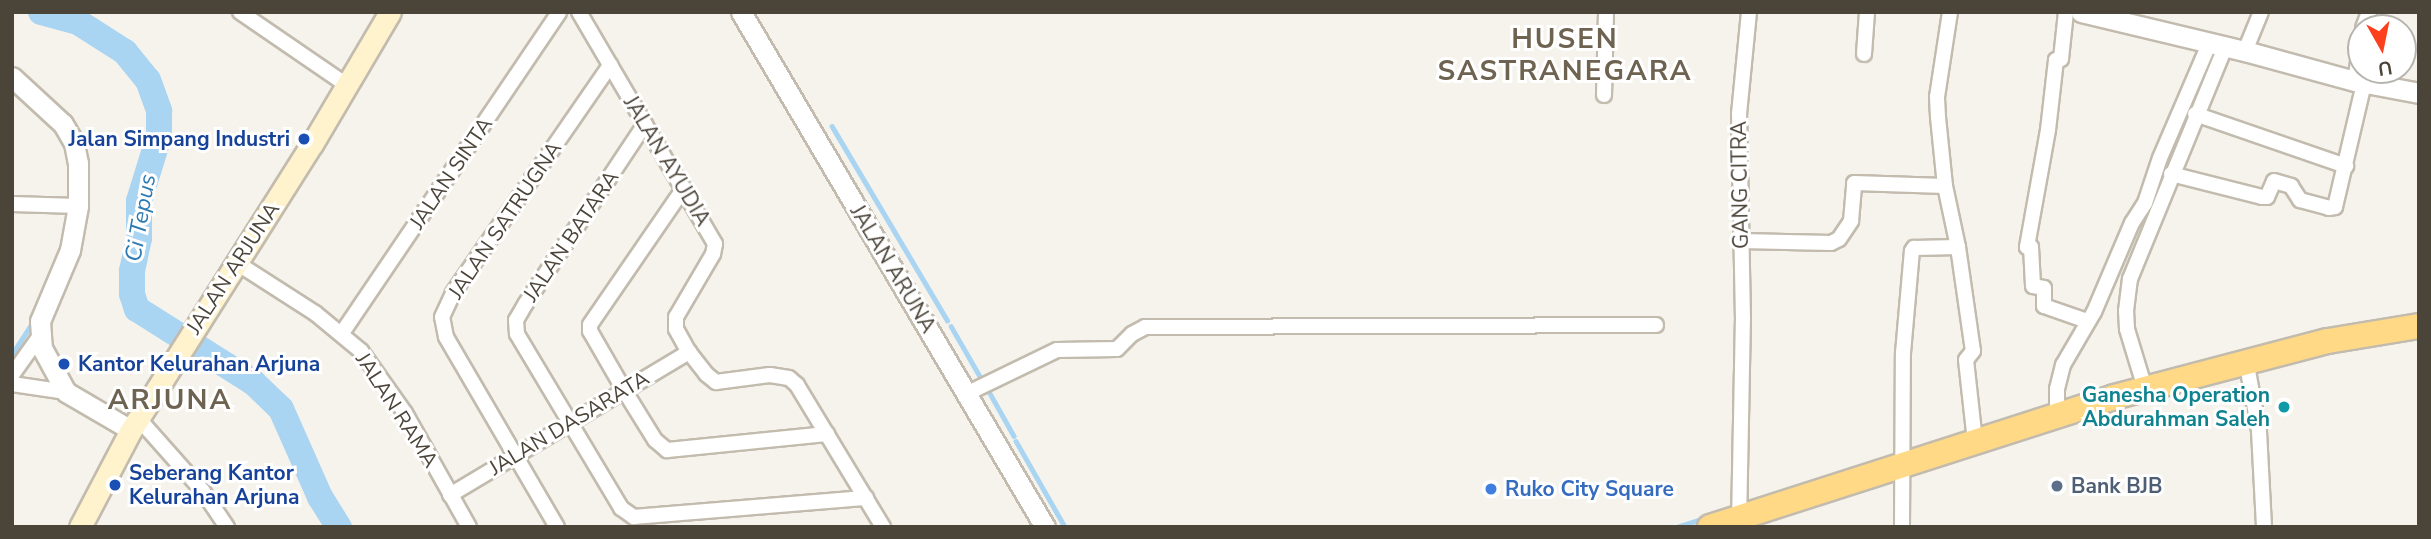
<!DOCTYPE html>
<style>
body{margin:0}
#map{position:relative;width:2431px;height:539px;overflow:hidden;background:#f6f3ec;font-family:"Nunito Sans",sans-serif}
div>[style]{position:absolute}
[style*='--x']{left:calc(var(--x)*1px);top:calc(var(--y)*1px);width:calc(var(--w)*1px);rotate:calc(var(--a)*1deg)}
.stream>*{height:4.5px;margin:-2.25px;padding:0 2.25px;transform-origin:2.25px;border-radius:2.25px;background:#a9d4f2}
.river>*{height:26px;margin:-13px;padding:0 13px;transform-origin:13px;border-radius:13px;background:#a9d4f2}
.roads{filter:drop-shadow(2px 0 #c2bbae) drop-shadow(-2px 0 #c2bbae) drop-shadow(0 2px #c2bbae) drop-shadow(0 -2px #c2bbae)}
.minor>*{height:14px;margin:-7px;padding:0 7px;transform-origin:7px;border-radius:7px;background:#fff}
.tertiary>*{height:19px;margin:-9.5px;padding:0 9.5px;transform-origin:9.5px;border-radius:9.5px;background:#fff}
.secondary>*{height:21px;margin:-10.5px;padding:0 10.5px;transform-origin:10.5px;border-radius:10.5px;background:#fff3cd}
.trunk>*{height:24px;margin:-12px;padding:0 12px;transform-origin:12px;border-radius:12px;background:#ffd985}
.dots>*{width:19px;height:19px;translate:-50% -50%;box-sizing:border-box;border:4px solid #fff;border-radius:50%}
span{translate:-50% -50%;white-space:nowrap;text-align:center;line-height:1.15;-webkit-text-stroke:6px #fff;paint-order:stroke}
.transit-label{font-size:21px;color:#164399;font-weight:700}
.right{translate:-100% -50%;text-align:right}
.left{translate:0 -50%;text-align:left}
.street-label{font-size:21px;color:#4b4439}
.culture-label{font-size:21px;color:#0d838f;font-weight:700}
.service-label{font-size:21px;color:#4e5e75;font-weight:700}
.shop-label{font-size:21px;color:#366cbe;font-weight:700}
.water-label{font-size:23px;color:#2e7ab2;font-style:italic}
.district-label{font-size:28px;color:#6e6250;font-weight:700;letter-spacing:2px}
.frame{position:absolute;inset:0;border:14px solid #4b4439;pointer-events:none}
.north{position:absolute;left:2347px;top:14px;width:70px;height:70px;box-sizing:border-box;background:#fff;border:2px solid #b7b4b0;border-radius:50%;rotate:171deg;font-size:19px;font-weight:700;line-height:28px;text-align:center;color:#4b4439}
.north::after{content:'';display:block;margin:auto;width:24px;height:32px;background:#fc3f1d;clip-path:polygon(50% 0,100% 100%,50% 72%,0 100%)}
</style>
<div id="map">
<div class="stream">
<div style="--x:832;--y:126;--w:226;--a:59.3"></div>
<div style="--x:951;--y:326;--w:62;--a:60.1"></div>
<div style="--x:12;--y:354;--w:38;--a:-57"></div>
<div style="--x:987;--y:388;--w:55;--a:60.6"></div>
<div style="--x:1016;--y:441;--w:99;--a:60.3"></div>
<div style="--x:1677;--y:527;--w:28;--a:-18"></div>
</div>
<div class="river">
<div style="--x:41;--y:12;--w:38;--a:15"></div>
<div style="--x:78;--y:22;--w:56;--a:32.6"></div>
<div style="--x:125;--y:52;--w:36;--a:51"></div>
<div style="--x:148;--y:80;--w:33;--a:70"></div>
<div style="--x:159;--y:111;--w:25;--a:90"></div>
<div style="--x:159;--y:136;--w:68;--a:107.1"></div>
<div style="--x:139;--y:201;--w:37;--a:90"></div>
<div style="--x:139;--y:238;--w:34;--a:102"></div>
<div style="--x:132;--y:271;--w:23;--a:90"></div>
<div style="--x:132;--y:294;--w:16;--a:72"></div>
<div style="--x:137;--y:309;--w:138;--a:32.3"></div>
<div style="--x:254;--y:383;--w:37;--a:44"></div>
<div style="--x:281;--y:409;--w:96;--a:66.1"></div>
<div style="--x:320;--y:497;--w:36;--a:58"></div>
</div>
<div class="roads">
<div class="minor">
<div style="--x:240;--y:12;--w:131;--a:34.4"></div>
<div style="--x:579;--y:12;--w:269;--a:59.6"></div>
<div style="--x:715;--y:244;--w:10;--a:101"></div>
<div style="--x:713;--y:254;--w:73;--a:120.4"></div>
<div style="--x:676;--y:317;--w:12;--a:90"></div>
<div style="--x:676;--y:329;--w:26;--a:61"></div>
<div style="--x:689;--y:352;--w:28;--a:52"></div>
<div style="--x:706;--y:374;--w:13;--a:39"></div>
<div style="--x:716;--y:382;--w:54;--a:-7.4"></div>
<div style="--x:770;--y:375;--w:19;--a:9"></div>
<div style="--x:789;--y:378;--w:11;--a:41"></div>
<div style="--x:797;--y:385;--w:166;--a:58.8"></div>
<div style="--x:2066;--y:12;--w:47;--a:96.1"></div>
<div style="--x:2061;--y:59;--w:5;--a:169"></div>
<div style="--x:2056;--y:60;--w:70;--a:96.5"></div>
<div style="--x:2048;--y:130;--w:119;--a:100.2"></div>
<div style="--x:2027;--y:247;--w:4;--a:0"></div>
<div style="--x:2031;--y:247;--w:39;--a:87"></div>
<div style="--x:2033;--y:286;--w:11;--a:10"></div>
<div style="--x:2044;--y:288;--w:18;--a:90"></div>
<div style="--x:2044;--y:306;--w:46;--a:19.2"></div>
<div style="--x:2363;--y:28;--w:17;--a:-69"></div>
<div style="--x:2245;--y:51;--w:42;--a:-67.7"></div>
<div style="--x:1864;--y:54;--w:42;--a:-85.9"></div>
<div style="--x:2355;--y:81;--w:39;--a:-81"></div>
<div style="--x:1604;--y:95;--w:83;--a:-88.6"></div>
<div style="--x:2195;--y:114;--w:160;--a:19"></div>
<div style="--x:645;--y:124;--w:215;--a:123.6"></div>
<div style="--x:526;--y:303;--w:20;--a:120"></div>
<div style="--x:516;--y:320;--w:14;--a:86"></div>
<div style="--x:517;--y:334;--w:203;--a:59.1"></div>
<div style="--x:621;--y:508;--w:16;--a:35"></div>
<div style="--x:634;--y:517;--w:233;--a:-4.7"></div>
<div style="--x:2171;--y:174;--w:94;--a:14.2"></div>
<div style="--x:2262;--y:197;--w:5;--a:0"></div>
<div style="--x:2267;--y:197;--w:17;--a:-66"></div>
<div style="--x:2274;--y:181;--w:18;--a:16"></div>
<div style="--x:2291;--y:186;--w:17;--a:57"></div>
<div style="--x:2300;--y:200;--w:30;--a:15"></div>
<div style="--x:2329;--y:208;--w:6;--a:-9"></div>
<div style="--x:2335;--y:207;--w:127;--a:-76.8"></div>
<div style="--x:684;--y:188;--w:166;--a:124.5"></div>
<div style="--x:590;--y:325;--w:6;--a:90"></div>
<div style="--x:590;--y:331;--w:68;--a:60"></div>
<div style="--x:624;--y:390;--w:59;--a:58.2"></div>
<div style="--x:655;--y:440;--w:16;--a:40"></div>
<div style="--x:667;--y:450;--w:161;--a:-5.7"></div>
<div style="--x:12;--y:204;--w:66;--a:1.7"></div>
<div style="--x:1741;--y:241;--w:90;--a:1.3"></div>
<div style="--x:1831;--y:243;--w:9;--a:-27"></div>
<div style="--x:1839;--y:239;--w:22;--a:-56"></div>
<div style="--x:1851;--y:221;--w:38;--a:-85"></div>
<div style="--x:1854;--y:183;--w:91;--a:1.9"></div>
<div style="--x:1958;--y:247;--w:105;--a:81.8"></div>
<div style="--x:1973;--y:351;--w:11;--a:128"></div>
<div style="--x:1966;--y:360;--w:82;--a:83.7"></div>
<div style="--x:237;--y:263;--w:93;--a:32.7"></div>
<div style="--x:315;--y:313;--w:60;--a:39.6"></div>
<div style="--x:361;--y:351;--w:76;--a:54.6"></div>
<div style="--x:405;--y:413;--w:131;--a:60.7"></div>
<div style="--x:342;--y:333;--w:387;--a:-55.9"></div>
<div style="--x:2246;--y:360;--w:72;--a:79.6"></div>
<div style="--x:2259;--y:431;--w:96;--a:87"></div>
<div style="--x:12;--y:375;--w:47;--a:-54.6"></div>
<div style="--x:12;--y:384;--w:55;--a:8.4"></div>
<div style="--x:968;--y:393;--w:99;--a:-25.8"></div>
<div style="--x:1057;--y:350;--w:60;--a:-1"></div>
<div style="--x:1117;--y:349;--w:21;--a:-45"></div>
<div style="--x:1132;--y:334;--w:15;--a:-28"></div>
<div style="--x:1145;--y:327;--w:511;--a:-0.22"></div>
<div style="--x:2147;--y:395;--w:69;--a:-106.9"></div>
<div style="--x:2127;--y:329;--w:18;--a:-93"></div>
<div style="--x:2126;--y:311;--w:32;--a:-83"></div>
<div style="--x:2130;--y:279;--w:251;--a:-67.7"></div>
<div style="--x:2057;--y:415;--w:26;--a:-90"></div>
<div style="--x:2057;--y:389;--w:25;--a:-76"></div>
<div style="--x:2063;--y:365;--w:61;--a:-59.7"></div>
<div style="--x:2094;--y:312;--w:97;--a:-66.9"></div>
<div style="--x:2132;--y:223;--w:24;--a:-57"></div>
<div style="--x:2145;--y:203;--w:47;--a:-71.6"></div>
<div style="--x:2160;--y:158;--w:124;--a:-66.7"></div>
<div style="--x:138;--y:418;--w:96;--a:48.4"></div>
<div style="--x:202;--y:490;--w:45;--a:56"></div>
<div style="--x:450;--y:495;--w:279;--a:-30.9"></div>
<div style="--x:1739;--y:524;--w:204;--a:-88.9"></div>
<div style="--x:1743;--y:320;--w:206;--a:-91.1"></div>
<div style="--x:1739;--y:114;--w:102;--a:-84.4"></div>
<div style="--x:557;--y:527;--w:220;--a:-120.3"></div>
<div style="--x:446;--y:337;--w:20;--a:-101"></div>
<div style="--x:442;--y:317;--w:26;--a:-65"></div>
<div style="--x:453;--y:293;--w:277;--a:-55.4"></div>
<div style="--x:1902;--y:527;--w:174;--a:-89.7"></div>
<div style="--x:1903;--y:353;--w:102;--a:-85"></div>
<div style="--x:1912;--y:251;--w:4;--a:-56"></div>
<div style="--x:1914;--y:248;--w:44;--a:-1.3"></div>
<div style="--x:1958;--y:247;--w:62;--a:-102"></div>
<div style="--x:1945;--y:186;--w:69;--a:-95.8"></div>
<div style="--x:1938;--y:117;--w:20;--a:-93"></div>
<div style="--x:1937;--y:97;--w:86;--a:-81.3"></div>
</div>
<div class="tertiary">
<div style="--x:741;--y:12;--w:598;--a:59.45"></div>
<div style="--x:2081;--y:12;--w:169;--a:13.4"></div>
<div style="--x:2245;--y:51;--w:114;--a:15.3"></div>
<div style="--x:2355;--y:81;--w:65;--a:10.6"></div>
<div style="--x:12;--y:77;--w:69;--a:42.7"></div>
<div style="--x:63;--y:124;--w:22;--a:60"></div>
<div style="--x:74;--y:143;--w:20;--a:79"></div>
<div style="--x:78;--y:163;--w:43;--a:90"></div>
<div style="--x:78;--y:206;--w:45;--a:100.3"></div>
<div style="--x:70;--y:250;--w:77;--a:112.9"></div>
<div style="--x:40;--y:321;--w:27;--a:86"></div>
<div style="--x:42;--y:348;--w:50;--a:61.4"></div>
<div style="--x:66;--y:392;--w:75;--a:30.3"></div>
</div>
<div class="secondary">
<div style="--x:80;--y:527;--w:110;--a:-62.3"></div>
<div style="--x:131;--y:430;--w:338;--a:-57.7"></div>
<div style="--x:312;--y:144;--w:153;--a:-59.4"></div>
</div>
<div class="trunk">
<div style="--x:1710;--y:527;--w:424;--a:-17.8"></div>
<div style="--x:2114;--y:397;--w:221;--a:-14.7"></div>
<div style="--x:2328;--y:341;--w:92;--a:-9.4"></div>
</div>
</div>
<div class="dots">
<div style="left:304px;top:139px;background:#1a4fb4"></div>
<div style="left:64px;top:364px;background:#1a4fb4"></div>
<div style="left:2284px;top:407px;background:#0f9aa8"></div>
<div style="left:115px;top:485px;background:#1a4fb4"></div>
<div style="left:2057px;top:486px;background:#5c6f8a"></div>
<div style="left:1491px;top:489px;background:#3f7fe0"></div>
</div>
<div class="transit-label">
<span class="right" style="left:290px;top:139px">Jalan Simpang Industri</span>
<span class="left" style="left:78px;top:364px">Kantor Kelurahan Arjuna</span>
<span class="left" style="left:129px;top:485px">Seberang Kantor<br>Kelurahan Arjuna</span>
</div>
<div class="street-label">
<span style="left:667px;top:161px;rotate:59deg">JALAN AYUDIA</span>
<span style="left:451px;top:173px;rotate:-56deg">JALAN SINTA</span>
<span style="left:1740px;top:185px;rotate:-91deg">GANG CITRA</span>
<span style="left:505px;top:220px;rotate:-56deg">JALAN SATRUGNA</span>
<span style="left:571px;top:236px;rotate:-56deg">JALAN BATARA</span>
<span style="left:233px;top:268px;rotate:-57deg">JALAN ARJUNA</span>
<span style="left:893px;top:269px;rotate:59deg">JALAN ARUNA</span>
<span style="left:397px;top:410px;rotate:57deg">JALAN RAMA</span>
<span style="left:569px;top:423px;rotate:-31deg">JALAN DASARATA</span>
</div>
<div class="culture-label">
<span class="right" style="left:2270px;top:407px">Ganesha Operation<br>Abdurahman Saleh</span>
</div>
<div class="service-label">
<span class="left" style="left:2071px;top:486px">Bank BJB</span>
</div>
<div class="shop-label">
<span class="left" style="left:1505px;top:489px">Ruko City Square</span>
</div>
<div class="water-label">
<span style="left:141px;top:218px;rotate:-80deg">Ci Tepus</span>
</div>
<div class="district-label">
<span style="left:1565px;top:55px">HUSEN<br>SASTRANEGARA</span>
<span style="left:170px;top:400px">ARJUNA</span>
</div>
<div class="frame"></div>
<div class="north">U</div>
</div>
